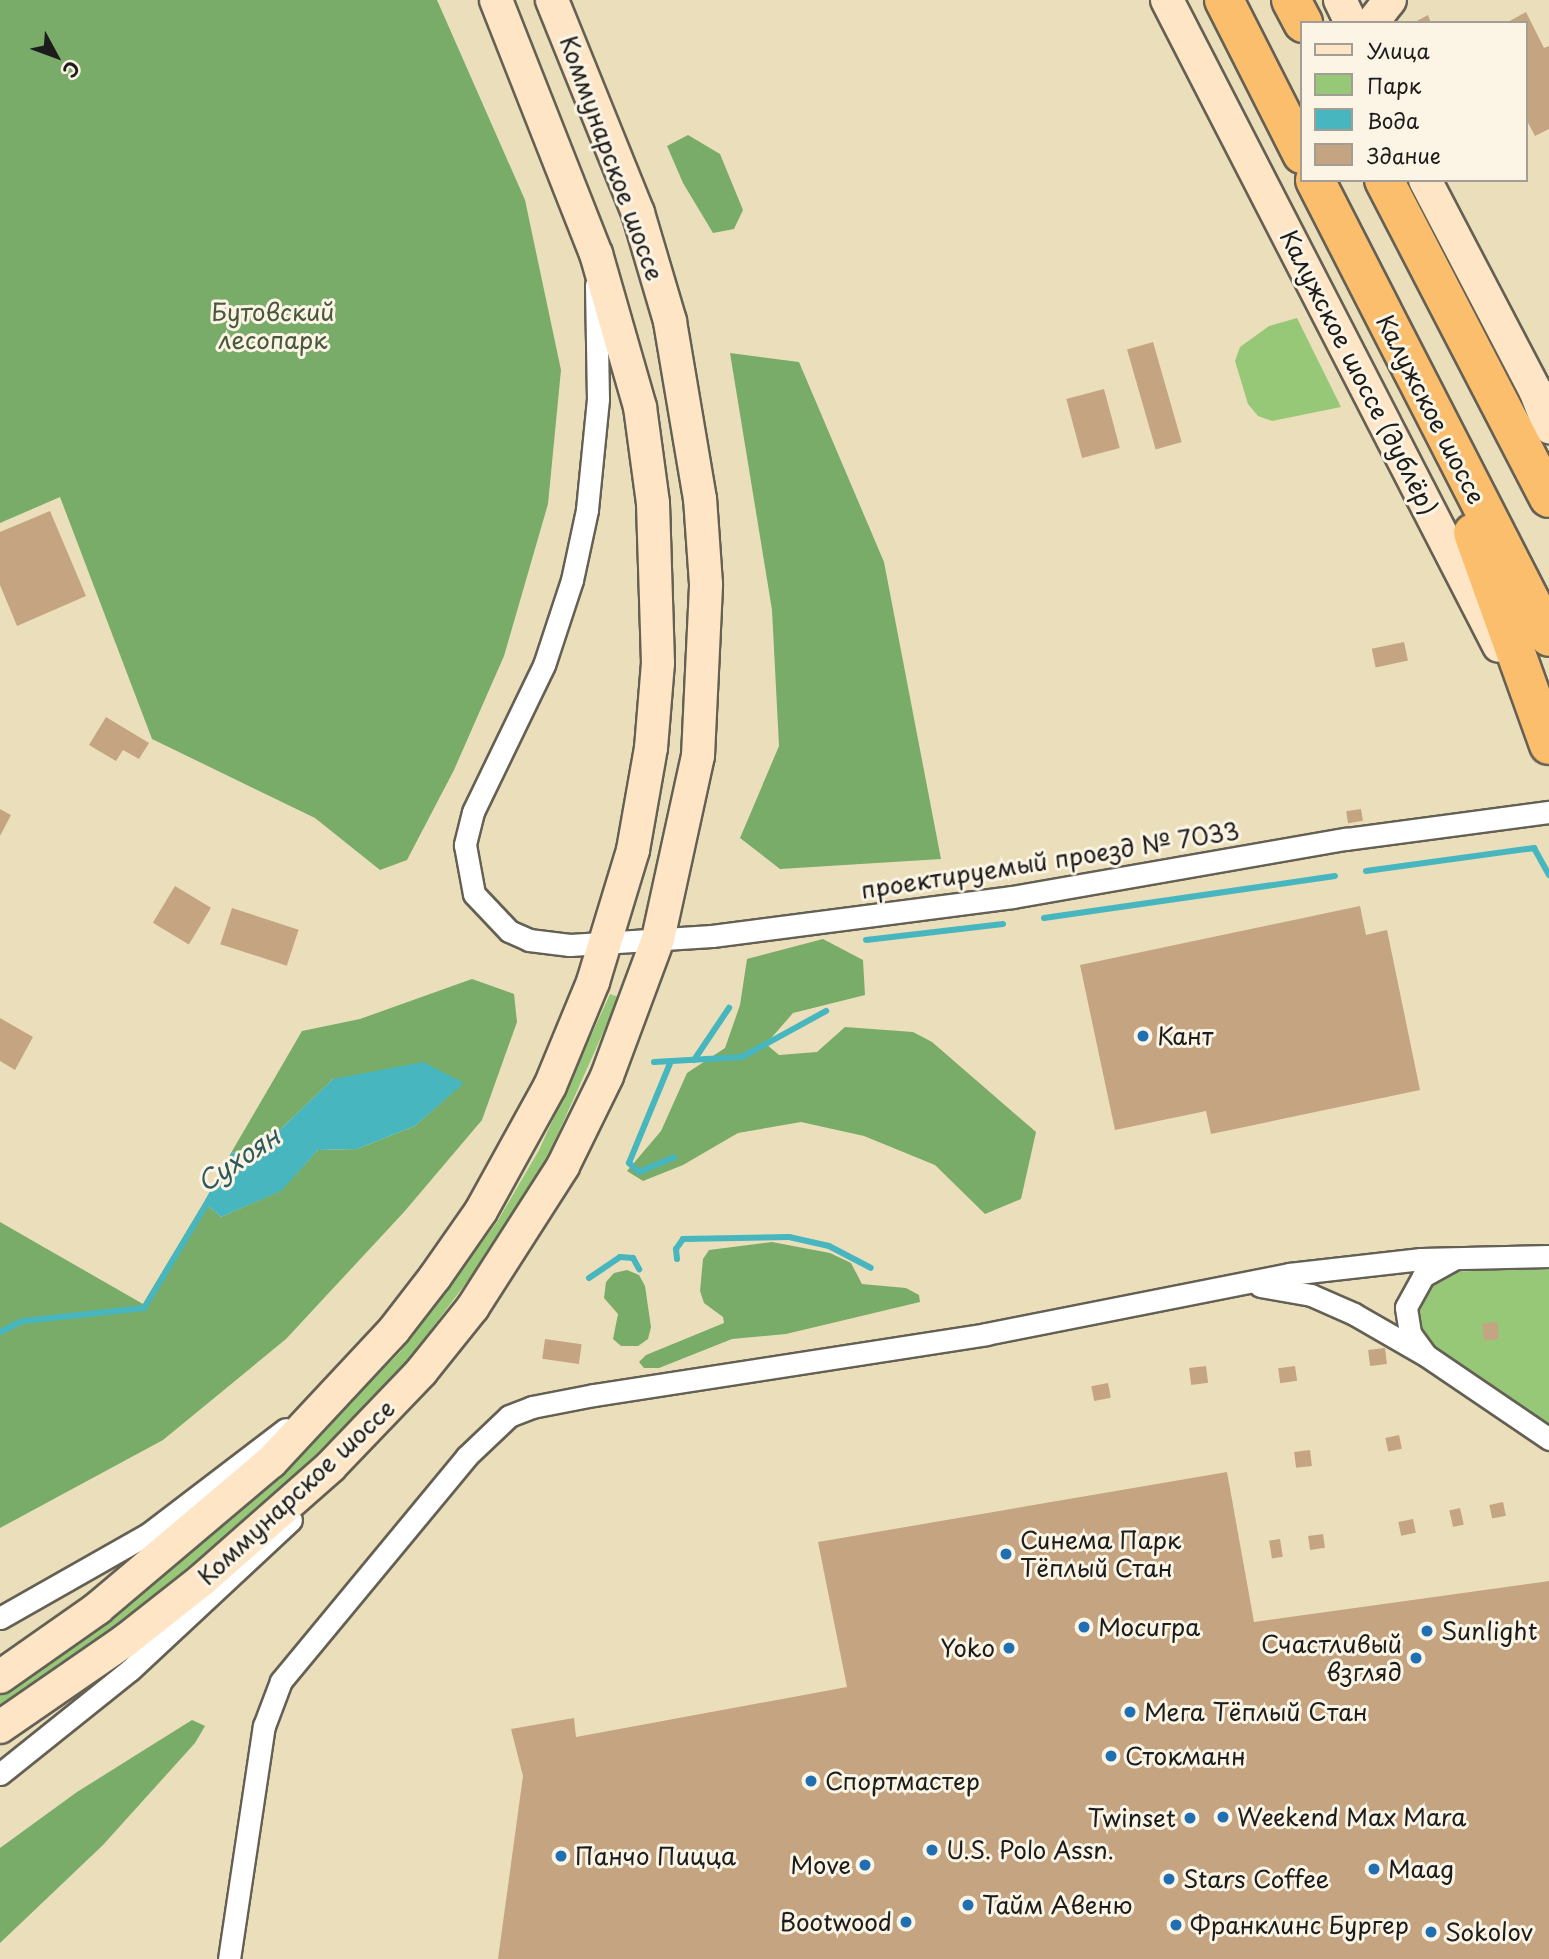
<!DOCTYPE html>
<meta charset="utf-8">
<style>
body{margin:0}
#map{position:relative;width:1549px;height:1959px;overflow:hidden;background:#ebdfbb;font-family:"Playpen Sans",sans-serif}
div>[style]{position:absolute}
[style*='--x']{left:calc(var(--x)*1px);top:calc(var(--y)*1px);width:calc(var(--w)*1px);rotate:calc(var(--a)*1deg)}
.green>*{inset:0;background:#96c878}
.forest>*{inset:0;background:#78ac68}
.water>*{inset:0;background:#47b6be}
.stream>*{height:6px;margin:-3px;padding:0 3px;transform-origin:3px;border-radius:3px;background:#47b6be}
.building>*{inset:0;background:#c5a482;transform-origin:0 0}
.roads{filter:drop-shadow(2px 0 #646054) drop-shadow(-2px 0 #646054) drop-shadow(0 2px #646054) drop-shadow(0 -2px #646054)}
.street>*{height:21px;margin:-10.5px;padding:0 10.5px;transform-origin:10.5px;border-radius:10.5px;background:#fff}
.secondary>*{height:32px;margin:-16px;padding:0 16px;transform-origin:16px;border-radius:16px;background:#fde5c5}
.highway>*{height:38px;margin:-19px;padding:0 19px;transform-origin:19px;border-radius:19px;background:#fabe6d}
.dots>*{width:19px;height:19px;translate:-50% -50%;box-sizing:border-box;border:4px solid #fcf5e5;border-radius:50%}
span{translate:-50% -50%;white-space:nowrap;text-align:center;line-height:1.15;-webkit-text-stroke:6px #fcf5e5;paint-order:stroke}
.street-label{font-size:24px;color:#1c1c1c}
.park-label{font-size:24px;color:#47583c}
.poi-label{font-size:24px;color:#1c1c1c}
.left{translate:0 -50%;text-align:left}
.right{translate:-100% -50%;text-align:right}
.water-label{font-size:26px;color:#2d5a5d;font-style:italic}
.legend{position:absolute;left:1300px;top:21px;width:228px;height:161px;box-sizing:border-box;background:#fcf5e5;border:2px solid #a29e95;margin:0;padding:9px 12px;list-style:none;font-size:21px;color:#1c1c1c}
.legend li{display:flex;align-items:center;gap:14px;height:35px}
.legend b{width:35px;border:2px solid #a29e95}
.north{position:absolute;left:21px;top:21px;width:70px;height:70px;-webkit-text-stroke:5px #fcf5e5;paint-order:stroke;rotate:131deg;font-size:19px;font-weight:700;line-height:28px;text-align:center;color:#1c1c1c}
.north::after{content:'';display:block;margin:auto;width:24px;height:32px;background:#1c1c1c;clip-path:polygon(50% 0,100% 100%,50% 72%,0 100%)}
</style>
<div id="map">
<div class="green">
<div style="clip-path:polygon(1297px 318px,1341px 407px,1272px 421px,1258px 416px,1248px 404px,1235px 361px,1240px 347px,1269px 326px)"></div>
<div style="clip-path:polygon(610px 994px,619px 997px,548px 1156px,505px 1231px,409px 1359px,349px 1425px,193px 1565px,116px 1627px,0 1707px,0 1694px,109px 1617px,279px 1475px,401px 1351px,497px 1222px,539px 1150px)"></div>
<div style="clip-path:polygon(1549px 1267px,1549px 1424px,1423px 1340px,1414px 1309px,1427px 1282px,1452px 1272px)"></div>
</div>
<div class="forest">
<div style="clip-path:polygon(0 0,437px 0,525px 200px,561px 370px,548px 504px,504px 656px,454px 770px,407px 860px,380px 870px,315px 818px,152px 739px,60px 497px,0 523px)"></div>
<div style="clip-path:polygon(688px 135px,720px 154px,743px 210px,734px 229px,713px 233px,683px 183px,667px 146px)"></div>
<div style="clip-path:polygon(730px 353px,799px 362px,884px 562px,941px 859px,780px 869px,740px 838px,779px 746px,772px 610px)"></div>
<div style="clip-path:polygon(823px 939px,863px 960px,865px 995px,793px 1013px,766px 1044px,779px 1055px,817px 1052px,845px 1027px,913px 1032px,932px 1042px,1036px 1132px,1021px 1199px,985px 1214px,935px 1165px,864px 1136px,801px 1122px,738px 1133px,683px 1165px,643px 1181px,627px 1171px,661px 1131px,687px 1073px,725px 1048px,740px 1005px,747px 959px)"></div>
<div style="clip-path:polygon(472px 979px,514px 994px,517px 1022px,482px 1120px,404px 1212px,286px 1339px,163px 1440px,0 1528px,0 1222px,143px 1304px,204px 1202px,221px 1217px,280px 1191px,318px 1150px,357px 1149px,415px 1126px,463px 1083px,333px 1079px,265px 1144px,231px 1153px,302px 1031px,360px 1019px)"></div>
<div style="clip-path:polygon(772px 1242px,830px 1253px,851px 1263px,862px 1284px,906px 1288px,919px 1295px,920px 1302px,786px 1334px,732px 1339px,659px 1368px,644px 1368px,639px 1362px,646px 1355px,724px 1323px,723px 1317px,704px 1303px,700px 1291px,703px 1259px,709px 1250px)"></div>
<div style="clip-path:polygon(627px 1270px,639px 1275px,645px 1286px,651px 1327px,648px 1339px,638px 1346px,621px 1346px,613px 1339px,618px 1314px,604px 1298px,606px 1282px,614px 1273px)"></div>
<div style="clip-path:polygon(192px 1720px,205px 1726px,195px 1743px,103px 1845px,0 1943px,0 1848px,77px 1792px)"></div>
</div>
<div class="water">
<div style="clip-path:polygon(423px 1062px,464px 1083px,415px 1126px,357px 1149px,318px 1150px,281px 1191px,221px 1217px,204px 1202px,231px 1153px,265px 1144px,333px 1079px)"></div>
</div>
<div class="stream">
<div style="--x:1366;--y:871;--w:170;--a:-7.8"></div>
<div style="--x:1534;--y:848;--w:31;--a:61"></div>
<div style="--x:1044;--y:918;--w:294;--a:-8.2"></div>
<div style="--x:866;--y:940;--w:138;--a:-6.7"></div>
<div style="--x:694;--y:1060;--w:63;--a:-56.1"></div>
<div style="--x:671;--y:1061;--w:110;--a:112.4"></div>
<div style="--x:629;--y:1163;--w:13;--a:42"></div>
<div style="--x:639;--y:1172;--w:38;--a:-23"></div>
<div style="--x:654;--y:1062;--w:88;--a:-3.3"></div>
<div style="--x:742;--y:1057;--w:96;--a:-28.7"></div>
<div style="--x:677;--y:1259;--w:10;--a:-96"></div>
<div style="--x:676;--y:1249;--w:12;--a:-55"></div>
<div style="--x:683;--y:1239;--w:106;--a:-1.1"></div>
<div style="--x:789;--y:1237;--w:41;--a:12.7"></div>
<div style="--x:829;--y:1246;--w:47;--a:27.6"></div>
<div style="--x:589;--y:1278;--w:37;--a:-34"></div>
<div style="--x:620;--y:1257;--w:13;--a:4"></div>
<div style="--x:633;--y:1258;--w:13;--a:61"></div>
<div style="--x:0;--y:1332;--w:25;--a:-26"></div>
<div style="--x:23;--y:1321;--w:122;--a:-6.1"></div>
<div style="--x:144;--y:1308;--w:128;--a:-59"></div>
</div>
<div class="building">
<div style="clip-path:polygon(1526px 12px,1544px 48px,1549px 46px,1549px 129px,1535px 136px,1526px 119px,1526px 23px,1506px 23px)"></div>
<div style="clip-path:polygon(1428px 15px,1431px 23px,1413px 23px)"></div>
<div style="left:1153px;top:342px;width:104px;height:27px;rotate:74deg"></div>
<div style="left:1104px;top:389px;width:61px;height:39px;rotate:75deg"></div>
<div style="clip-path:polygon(50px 511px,86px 596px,17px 626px,0 585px,0 532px)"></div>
<div style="left:1404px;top:642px;width:19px;height:33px;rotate:78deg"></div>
<div style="clip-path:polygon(106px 717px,149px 743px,139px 759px,123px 750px,116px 761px,89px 745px)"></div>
<div style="clip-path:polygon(0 809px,11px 815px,0 836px)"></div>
<div style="left:1361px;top:809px;width:12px;height:15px;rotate:81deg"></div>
<div style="left:175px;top:886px;width:42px;height:43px;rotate:31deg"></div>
<div style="clip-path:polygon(1360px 906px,1366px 935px,1387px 930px,1420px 1090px,1211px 1134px,1206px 1111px,1115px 1130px,1080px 965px)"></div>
<div style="left:232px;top:908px;width:70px;height:38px;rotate:18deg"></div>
<div style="clip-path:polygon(0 1018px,33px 1037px,15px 1070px,0 1061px)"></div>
<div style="left:1497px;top:1322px;width:17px;height:15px;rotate:83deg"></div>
<div style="left:545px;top:1339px;width:37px;height:20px;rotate:8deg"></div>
<div style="left:1385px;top:1348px;width:16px;height:17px;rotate:83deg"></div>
<div style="left:1206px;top:1366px;width:17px;height:17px;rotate:83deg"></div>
<div style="left:1295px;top:1366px;width:15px;height:17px;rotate:82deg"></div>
<div style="left:1108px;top:1383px;width:15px;height:17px;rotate:79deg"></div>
<div style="left:1399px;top:1435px;width:14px;height:14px;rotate:78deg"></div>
<div style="left:1310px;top:1450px;width:16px;height:16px;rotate:83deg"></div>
<div style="clip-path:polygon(1227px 1472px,1254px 1622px,1549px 1581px,1549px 1959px,498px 1959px,523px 1776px,511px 1729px,574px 1718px,576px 1737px,847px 1687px,818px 1542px)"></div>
<div style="left:1503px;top:1502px;width:14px;height:14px;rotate:78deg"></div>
<div style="left:1460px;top:1508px;width:17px;height:11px;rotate:77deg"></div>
<div style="left:1413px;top:1519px;width:14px;height:15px;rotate:78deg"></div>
<div style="left:1323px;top:1534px;width:14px;height:15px;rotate:82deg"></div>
<div style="left:1280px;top:1539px;width:18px;height:11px;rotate:81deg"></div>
</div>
<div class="roads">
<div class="street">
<div style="--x:596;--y:285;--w:114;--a:89"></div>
<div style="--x:598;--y:399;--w:112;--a:95.7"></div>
<div style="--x:587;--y:510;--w:72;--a:102.1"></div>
<div style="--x:572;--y:580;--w:89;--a:108.2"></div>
<div style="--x:544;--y:665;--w:163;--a:115.8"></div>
<div style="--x:473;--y:812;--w:34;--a:104"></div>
<div style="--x:465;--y:845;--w:50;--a:79.6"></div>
<div style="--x:474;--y:894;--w:51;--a:46.6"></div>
<div style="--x:509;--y:931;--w:22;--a:24"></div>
<div style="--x:529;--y:940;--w:41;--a:7"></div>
<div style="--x:570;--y:945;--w:142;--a:-3.6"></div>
<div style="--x:712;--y:936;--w:303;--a:-7.4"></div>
<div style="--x:1012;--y:897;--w:339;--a:-9.9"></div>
<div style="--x:1346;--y:839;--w:205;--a:-7.6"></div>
<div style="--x:1260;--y:1286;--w:52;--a:10"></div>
<div style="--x:1311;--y:1295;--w:47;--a:23.8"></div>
<div style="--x:1354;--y:1314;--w:84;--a:29.9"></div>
<div style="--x:1427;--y:1356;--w:148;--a:34.2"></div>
<div style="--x:1425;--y:1354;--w:26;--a:-126"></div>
<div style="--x:1410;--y:1333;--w:26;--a:-99"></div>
<div style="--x:1406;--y:1307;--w:35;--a:-61"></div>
<div style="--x:1423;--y:1276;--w:33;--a:-29"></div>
<div style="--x:0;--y:1618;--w:170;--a:-29.6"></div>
<div style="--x:148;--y:1534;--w:173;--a:-37.3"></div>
<div style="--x:0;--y:1774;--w:166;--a:-38.7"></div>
<div style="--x:130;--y:1670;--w:220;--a:-43"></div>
<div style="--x:229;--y:1959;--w:236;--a:-81.5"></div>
<div style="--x:264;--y:1726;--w:48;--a:-69.3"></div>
<div style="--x:281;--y:1681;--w:291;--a:-50.4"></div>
<div style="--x:466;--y:1457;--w:59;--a:-43.6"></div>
<div style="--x:509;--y:1416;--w:25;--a:-21"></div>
<div style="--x:532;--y:1407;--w:63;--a:-11"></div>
<div style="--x:594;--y:1395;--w:397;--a:-8.8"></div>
<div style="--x:986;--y:1334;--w:309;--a:-11.2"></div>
<div style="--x:1289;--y:1274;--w:133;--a:-6.5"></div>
<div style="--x:1421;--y:1259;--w:128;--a:-1.3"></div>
</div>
<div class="secondary">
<div style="--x:1167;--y:0;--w:726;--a:62.8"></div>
<div style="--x:1340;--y:0;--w:25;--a:64"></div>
<div style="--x:1372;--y:23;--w:29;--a:-52"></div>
<div style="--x:1425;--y:180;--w:237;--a:62.4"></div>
<div style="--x:1535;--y:390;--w:40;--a:69"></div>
<div style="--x:0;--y:1677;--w:120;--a:-35.1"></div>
<div style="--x:98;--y:1608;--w:226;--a:-40.2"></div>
<div style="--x:271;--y:1462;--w:180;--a:-47"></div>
<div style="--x:394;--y:1330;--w:67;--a:-52.3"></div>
<div style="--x:435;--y:1277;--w:80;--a:-55.1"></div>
<div style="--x:481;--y:1211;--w:143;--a:-61.1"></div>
<div style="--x:550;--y:1086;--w:113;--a:-67.5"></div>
<div style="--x:593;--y:982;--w:138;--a:-73.1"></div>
<div style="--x:633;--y:850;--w:104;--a:-80"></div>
<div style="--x:651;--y:748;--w:85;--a:-85.3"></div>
<div style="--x:658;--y:663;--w:160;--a:-91.8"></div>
<div style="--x:653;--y:503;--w:97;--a:-97.7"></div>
<div style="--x:640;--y:407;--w:159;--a:-106"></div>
<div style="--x:596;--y:254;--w:273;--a:-111.5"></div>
<div style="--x:0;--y:1727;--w:153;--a:-34.6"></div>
<div style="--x:126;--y:1640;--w:97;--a:-38.3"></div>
<div style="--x:202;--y:1580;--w:171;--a:-41.4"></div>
<div style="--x:330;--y:1467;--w:132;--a:-46.2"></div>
<div style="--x:421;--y:1372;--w:83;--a:-51.3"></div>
<div style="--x:473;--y:1307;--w:167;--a:-57.4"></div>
<div style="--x:563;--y:1166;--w:100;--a:-63.9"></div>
<div style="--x:607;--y:1076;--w:146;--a:-69.6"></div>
<div style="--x:658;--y:939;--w:187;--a:-77.7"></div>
<div style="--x:698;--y:756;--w:172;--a:-87.3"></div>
<div style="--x:706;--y:584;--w:85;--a:-94"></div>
<div style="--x:700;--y:499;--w:181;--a:-99.6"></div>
<div style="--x:670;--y:321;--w:113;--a:-106.5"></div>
<div style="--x:638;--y:213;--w:230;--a:-112"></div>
</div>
<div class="highway">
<div style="--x:1224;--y:0;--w:173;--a:63.1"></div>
<div style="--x:1291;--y:0;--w:26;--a:62"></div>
<div style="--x:1315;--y:180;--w:513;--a:62.89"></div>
<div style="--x:1384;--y:180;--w:358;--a:62.6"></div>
<div style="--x:1473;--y:533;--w:225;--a:70.3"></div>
</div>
</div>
<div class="dots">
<div style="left:1143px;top:1036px;background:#1f6fb2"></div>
<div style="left:1006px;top:1554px;background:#1f6fb2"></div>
<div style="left:1084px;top:1627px;background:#1f6fb2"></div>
<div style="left:1427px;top:1631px;background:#1f6fb2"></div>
<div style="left:1009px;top:1648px;background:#1f6fb2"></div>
<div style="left:1416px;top:1658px;background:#1f6fb2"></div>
<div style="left:1130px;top:1712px;background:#1f6fb2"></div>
<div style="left:1111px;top:1756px;background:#1f6fb2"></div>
<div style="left:811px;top:1781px;background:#1f6fb2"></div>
<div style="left:1223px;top:1817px;background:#1f6fb2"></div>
<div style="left:1190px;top:1818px;background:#1f6fb2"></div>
<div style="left:932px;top:1850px;background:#1f6fb2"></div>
<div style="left:561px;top:1856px;background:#1f6fb2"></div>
<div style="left:865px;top:1865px;background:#1f6fb2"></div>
<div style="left:1374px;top:1869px;background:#1f6fb2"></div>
<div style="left:1169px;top:1879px;background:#1f6fb2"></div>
<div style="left:968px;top:1905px;background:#1f6fb2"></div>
<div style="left:906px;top:1922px;background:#1f6fb2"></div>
<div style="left:1176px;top:1925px;background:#1f6fb2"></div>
<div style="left:1431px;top:1932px;background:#1f6fb2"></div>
</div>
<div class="street-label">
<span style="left:612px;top:158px;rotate:70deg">Коммунарское шоссе</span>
<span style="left:1359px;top:372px;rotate:63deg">Калужское шоссе (дублёр)</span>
<span style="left:1431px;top:409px;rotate:63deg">Калужское шоссе</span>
<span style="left:1050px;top:860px;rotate:-9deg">проектируемый проезд № 7033</span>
<span style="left:296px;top:1492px;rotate:-43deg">Коммунарское шоссе</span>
</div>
<div class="park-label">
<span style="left:273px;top:326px">Бутовский<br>лесопарк</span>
</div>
<div class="poi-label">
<span class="left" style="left:1157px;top:1036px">Кант</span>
<span class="left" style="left:1020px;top:1554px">Синема Парк<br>Тёплый Стан</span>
<span class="left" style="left:1098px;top:1627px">Мосигра</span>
<span class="left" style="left:1441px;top:1631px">Sunlight</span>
<span class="right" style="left:1402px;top:1658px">Счастливый<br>взгляд</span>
<span class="right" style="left:995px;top:1648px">Yoko</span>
<span class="left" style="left:1144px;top:1712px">Мега Тёплый Cтан</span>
<span class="left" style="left:1125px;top:1756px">Стокманн</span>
<span class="left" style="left:825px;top:1781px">Спортмастер</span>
<span class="left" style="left:1237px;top:1817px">Weekend Max Mara</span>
<span class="right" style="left:1176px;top:1818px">Twinset</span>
<span class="left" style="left:946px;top:1850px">U.S. Polo Assn.</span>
<span class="left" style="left:575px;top:1856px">Панчо Пицца</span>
<span class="right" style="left:851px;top:1865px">Move</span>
<span class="left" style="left:1388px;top:1869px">Maag</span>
<span class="left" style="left:1183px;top:1879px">Stars Coffee</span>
<span class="left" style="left:982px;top:1905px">Тайм Авеню</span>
<span class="right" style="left:892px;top:1922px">Bootwood</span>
<span class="left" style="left:1190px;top:1925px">Франклинс Бургер</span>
<span class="left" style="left:1445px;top:1932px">Sokolov</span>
</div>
<div class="water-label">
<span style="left:238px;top:1159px;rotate:-34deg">Сухоян</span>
</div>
<ul class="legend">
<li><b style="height:9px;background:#fde5c5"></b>Улица</li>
<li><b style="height:19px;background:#96c878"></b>Парк</li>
<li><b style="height:19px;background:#47b6be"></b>Вода</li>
<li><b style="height:19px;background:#c5a482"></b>Здание</li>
</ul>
<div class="north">С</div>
</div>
